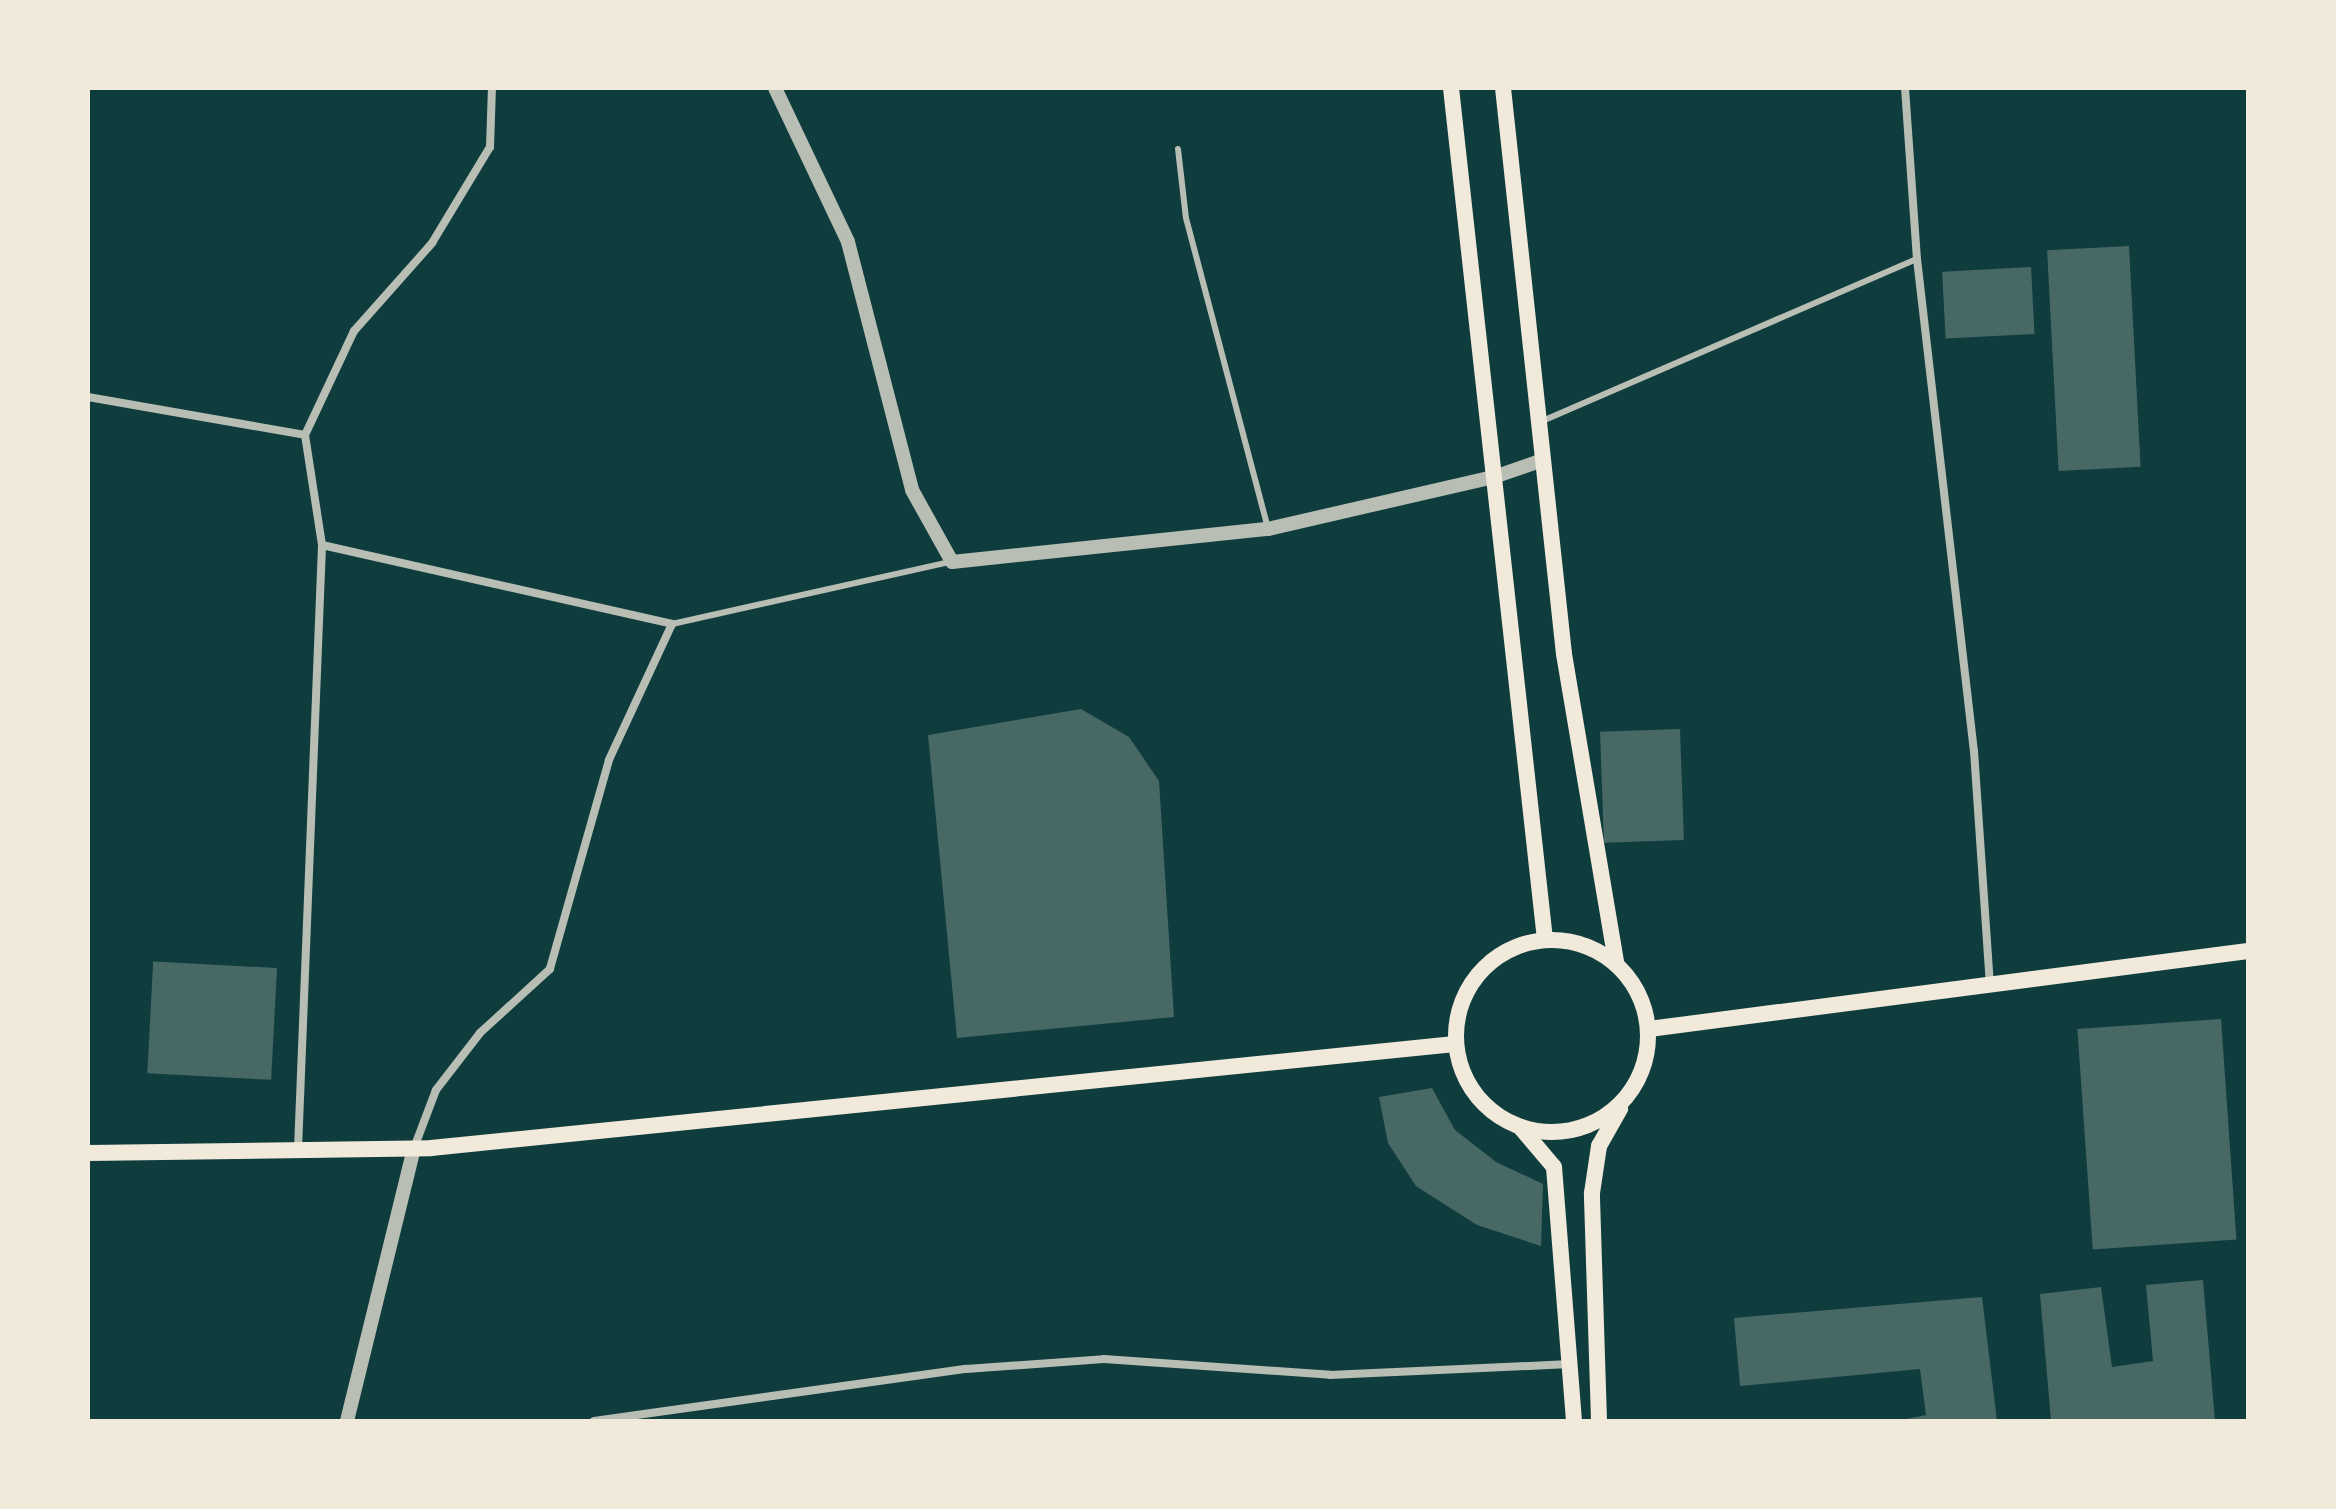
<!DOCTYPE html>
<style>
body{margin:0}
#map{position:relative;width:2336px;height:1509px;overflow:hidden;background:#0f3d3e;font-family:"PT Serif",serif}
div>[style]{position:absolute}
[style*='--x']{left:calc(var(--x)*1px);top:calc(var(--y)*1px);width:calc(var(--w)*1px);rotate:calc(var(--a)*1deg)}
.building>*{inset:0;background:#486865;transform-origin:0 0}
.service>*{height:6px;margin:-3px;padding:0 3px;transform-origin:3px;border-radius:3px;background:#b8beb3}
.minor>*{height:8px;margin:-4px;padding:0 4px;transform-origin:4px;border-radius:4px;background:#b8beb3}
.tertiary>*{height:14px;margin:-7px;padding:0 7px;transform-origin:7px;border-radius:7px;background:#b8beb3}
.secondary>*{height:16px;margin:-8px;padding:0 8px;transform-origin:8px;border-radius:8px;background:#f1e9da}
.secondary>.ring{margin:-8px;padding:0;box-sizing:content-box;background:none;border:16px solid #f1e9da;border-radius:50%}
span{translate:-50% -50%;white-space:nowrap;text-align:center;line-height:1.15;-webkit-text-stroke:8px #f1e9da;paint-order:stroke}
.frame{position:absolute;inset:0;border:90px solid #f1e9da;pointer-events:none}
</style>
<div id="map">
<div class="building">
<div style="left:2129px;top:246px;width:221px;height:82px;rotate:87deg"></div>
<div style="left:2031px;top:267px;width:67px;height:89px;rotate:87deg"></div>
<div style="clip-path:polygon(1081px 709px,1129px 737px,1159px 781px,1174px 1017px,957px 1038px,928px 735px)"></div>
<div style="left:1680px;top:729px;width:111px;height:80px;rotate:88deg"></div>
<div style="left:277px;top:968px;width:112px;height:124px;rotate:93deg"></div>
<div style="left:2221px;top:1019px;width:221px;height:144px;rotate:86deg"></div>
<div style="clip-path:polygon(1432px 1088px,1455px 1130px,1496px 1162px,1543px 1184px,1541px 1246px,1477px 1225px,1416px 1186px,1388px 1143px,1379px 1097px)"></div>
<div style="clip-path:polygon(2203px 1280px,2215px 1421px,2051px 1421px,2040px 1294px,2101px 1287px,2112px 1367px,2153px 1361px,2146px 1285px)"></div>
<div style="clip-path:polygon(1982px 1297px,1997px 1421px,1897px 1421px,1926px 1415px,1920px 1369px,1740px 1386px,1734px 1318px)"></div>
</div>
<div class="service">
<div style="--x:1178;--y:149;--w:69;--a:83.4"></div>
<div style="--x:1186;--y:218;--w:322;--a:75.2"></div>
<div style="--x:1540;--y:422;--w:411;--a:-23.4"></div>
<div style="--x:672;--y:624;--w:285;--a:-12.6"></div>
</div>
<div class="minor">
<div style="--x:1905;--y:88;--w:171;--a:86"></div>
<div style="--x:1917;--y:259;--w:495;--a:83.4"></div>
<div style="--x:1974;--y:751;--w:234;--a:86.1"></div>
<div style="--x:88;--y:397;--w:220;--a:9.9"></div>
<div style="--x:305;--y:435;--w:111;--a:81.2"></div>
<div style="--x:322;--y:545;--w:359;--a:12.7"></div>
<div style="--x:672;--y:624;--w:150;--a:114.9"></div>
<div style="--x:609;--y:760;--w:217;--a:105.8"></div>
<div style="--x:550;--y:969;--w:95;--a:137.6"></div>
<div style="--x:480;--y:1033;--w:72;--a:127.7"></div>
<div style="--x:436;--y:1090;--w:62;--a:110.8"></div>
<div style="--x:305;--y:435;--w:115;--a:-64.8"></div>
<div style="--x:354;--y:331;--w:118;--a:-48.4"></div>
<div style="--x:432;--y:243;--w:112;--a:-58.9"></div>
<div style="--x:490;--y:147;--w:59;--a:-88.1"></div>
<div style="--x:298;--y:1149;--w:604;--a:-87.72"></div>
<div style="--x:594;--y:1421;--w:376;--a:-8"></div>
<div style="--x:966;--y:1369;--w:138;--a:-4.1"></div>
<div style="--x:1104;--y:1359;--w:227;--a:4"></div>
<div style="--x:1330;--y:1375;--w:240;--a:-2.6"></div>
</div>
<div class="tertiary">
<div style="--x:775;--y:88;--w:170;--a:64.6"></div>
<div style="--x:848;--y:242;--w:256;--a:75.5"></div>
<div style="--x:912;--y:490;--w:82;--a:60.9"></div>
<div style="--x:952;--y:562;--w:318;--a:-6"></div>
<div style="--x:1268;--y:529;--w:232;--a:-13"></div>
<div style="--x:1494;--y:477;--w:52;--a:-19.1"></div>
<div style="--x:347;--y:1421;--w:281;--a:-76.2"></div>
</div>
<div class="secondary">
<div style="--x:1451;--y:88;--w:856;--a:83.7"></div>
<div style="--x:1503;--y:88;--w:569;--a:83.85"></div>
<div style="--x:1564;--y:654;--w:312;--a:80.4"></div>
<div class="ring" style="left:1456px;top:940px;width:176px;height:176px"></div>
<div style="--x:1649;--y:1029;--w:604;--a:-7.42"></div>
<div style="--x:1521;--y:1128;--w:51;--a:49.8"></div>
<div style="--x:1554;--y:1167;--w:255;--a:85.5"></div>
<div style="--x:88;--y:1153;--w:343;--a:-0.8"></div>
<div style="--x:431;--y:1148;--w:1029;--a:-5.8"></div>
<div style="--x:1599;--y:1421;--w:228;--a:-91.8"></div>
<div style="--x:1592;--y:1193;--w:48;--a:-81.5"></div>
<div style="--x:1599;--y:1146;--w:43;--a:-60.4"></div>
</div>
<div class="frame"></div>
</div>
